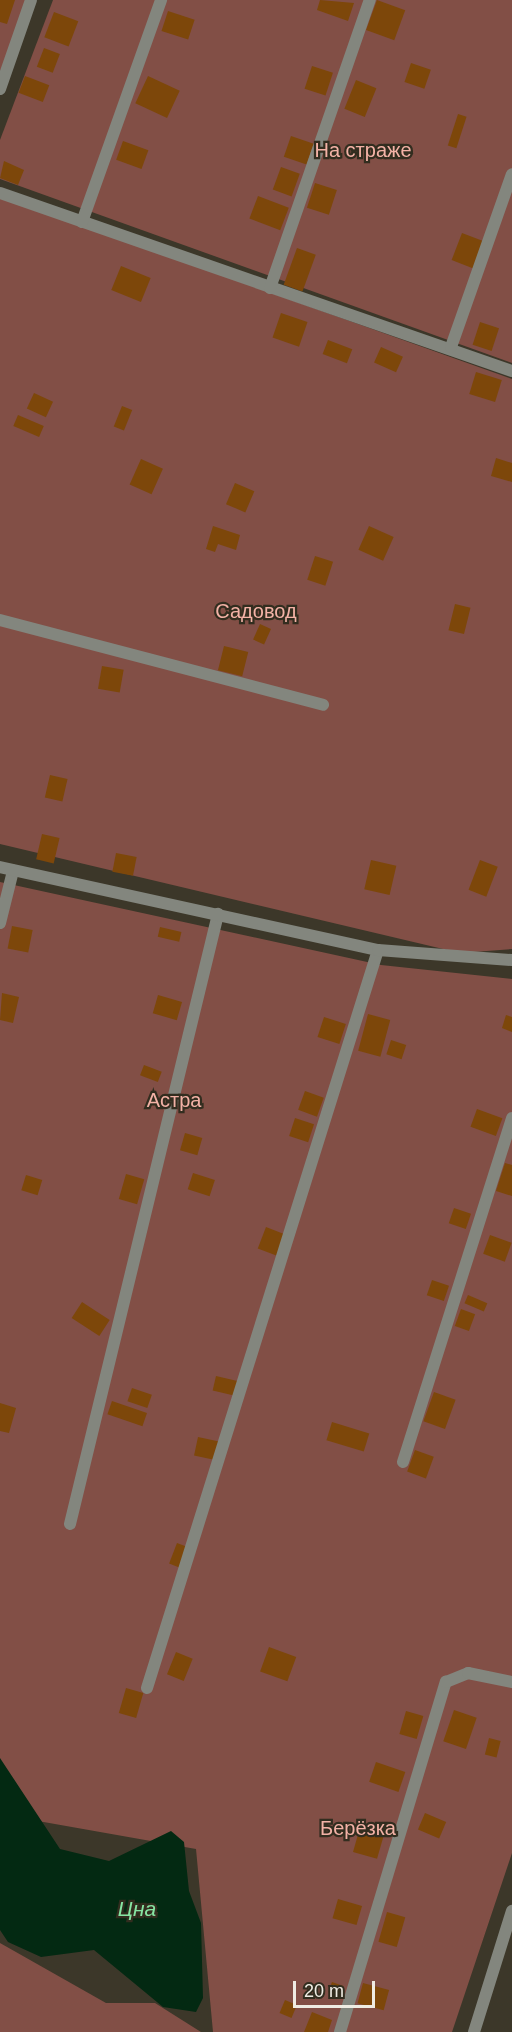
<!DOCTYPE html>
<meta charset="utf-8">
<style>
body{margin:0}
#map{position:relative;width:512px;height:2032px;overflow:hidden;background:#3c3729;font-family:Arial,sans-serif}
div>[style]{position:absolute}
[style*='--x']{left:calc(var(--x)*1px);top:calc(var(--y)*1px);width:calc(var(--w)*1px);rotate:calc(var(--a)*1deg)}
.green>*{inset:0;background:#824f46}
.water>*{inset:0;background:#032912}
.building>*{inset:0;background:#7d470a;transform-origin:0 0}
.service>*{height:12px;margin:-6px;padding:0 6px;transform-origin:6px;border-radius:6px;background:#83867e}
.minor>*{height:12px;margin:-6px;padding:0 6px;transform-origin:6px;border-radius:6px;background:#83867e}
.tertiary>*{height:12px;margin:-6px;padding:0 6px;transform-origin:6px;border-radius:6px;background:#83867e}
span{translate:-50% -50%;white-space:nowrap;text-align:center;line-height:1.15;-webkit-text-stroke:4.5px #322d1f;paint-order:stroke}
.park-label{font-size:20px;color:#f3b2a6}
.water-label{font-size:21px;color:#86e5a3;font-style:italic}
.scale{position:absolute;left:293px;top:1981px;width:82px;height:27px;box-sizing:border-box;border:3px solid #efece3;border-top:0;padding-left:8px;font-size:18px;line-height:21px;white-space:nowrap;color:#efece3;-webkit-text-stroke:4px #322d1f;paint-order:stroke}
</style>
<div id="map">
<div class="green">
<div style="clip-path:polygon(0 0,28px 0,0 72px)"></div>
<div style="clip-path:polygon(53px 0,512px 0,512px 363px,0 179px,0 140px)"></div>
<div style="clip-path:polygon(0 196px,512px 379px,512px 949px,460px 953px,0 844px)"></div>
<div style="clip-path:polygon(0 882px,381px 965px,512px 979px,512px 1853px,452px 2032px,213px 2032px,196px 1849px,38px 1821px,0 1767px)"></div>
<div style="clip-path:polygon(0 1943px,106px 2003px,155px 2003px,201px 2032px,0 2032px)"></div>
</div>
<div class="water">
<div style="clip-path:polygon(0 1758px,60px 1849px,109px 1861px,171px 1831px,184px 1842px,189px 1891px,201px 1923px,203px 1998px,196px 2012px,163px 2007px,94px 1950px,41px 1957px,8px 1942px,0 1930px)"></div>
</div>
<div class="building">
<div style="clip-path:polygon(0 0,15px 0,7px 24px,0 22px)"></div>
<div style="clip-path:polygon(320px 0,354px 3px,348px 21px,317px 10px)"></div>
<div style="left:377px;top:0;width:30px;height:32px;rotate:20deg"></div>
<div style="left:168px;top:11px;width:28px;height:21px;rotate:18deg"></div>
<div style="left:54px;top:12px;width:26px;height:27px;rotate:21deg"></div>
<div style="left:44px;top:48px;width:17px;height:20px;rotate:21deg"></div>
<div style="left:411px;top:63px;width:21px;height:20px;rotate:19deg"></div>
<div style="left:312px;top:66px;width:22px;height:24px;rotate:18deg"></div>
<div style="left:25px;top:76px;width:26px;height:18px;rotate:21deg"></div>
<div style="left:148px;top:76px;width:35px;height:30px;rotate:25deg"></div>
<div style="left:356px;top:80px;width:22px;height:31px;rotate:22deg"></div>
<div style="left:458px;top:114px;width:9px;height:33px;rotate:18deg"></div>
<div style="left:291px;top:136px;width:24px;height:22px;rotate:19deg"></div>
<div style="left:123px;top:141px;width:27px;height:20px;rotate:20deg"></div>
<div style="clip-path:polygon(4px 161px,24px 170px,18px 185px,0 178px)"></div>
<div style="left:281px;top:167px;width:20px;height:24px;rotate:20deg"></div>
<div style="left:315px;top:183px;width:23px;height:26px;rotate:18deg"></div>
<div style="left:258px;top:196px;width:33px;height:24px;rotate:21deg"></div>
<div style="left:462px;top:233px;width:26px;height:29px;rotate:21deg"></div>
<div style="left:297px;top:248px;width:20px;height:39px;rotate:20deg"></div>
<div style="left:121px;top:266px;width:32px;height:26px;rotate:22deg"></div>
<div style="left:281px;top:313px;width:28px;height:26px;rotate:19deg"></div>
<div style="left:480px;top:322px;width:20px;height:24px;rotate:18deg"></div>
<div style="left:328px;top:340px;width:26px;height:15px;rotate:21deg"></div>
<div style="left:381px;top:347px;width:24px;height:17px;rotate:24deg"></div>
<div style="left:476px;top:372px;width:27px;height:23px;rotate:17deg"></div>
<div style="left:34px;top:393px;width:21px;height:17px;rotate:25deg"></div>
<div style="left:122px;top:406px;width:11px;height:22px;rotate:22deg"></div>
<div style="left:18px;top:415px;width:28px;height:12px;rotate:23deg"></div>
<div style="clip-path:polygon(496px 458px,512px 463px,512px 482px,491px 476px)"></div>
<div style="left:141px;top:459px;width:24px;height:28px;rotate:24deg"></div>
<div style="left:235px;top:483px;width:21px;height:23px;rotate:23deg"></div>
<div style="clip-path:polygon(213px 526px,240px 535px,236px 550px,218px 544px,215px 552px,206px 549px)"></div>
<div style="left:369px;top:526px;width:27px;height:26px;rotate:24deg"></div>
<div style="left:315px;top:556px;width:19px;height:25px;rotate:18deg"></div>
<div style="left:455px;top:604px;width:16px;height:27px;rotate:14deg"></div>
<div style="left:260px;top:624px;width:12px;height:17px;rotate:24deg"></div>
<div style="left:224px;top:646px;width:25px;height:25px;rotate:14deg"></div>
<div style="left:102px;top:666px;width:22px;height:23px;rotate:10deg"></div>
<div style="left:50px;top:775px;width:18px;height:23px;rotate:13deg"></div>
<div style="left:42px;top:834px;width:18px;height:26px;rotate:13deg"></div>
<div style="left:116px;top:853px;width:21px;height:19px;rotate:11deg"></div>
<div style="left:371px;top:860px;width:26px;height:30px;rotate:13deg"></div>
<div style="left:480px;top:860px;width:19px;height:32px;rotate:21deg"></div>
<div style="left:12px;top:926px;width:21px;height:23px;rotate:11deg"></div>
<div style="left:160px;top:927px;width:22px;height:10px;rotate:13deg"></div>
<div style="clip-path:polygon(2px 993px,19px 997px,13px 1023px,0 1020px)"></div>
<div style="left:158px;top:995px;width:25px;height:19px;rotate:16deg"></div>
<div style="left:368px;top:1014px;width:23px;height:38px;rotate:15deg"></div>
<div style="clip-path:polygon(506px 1015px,512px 1017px,512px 1032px,502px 1028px)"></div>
<div style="left:324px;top:1017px;width:23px;height:21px;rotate:18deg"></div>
<div style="left:391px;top:1040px;width:16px;height:15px;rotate:18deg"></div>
<div style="left:144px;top:1065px;width:19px;height:11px;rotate:21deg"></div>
<div style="left:305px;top:1091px;width:20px;height:20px;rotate:20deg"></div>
<div style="left:477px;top:1109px;width:27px;height:19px;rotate:20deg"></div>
<div style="left:295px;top:1118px;width:20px;height:19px;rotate:18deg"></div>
<div style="left:185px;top:1133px;width:18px;height:18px;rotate:16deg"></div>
<div style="clip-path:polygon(505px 1163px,512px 1165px,512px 1196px,496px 1191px)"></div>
<div style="left:193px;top:1173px;width:23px;height:17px;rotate:18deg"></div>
<div style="left:126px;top:1174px;width:19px;height:26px;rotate:16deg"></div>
<div style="left:26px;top:1175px;width:17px;height:16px;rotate:17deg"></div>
<div style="left:454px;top:1208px;width:18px;height:16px;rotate:19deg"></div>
<div style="left:266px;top:1227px;width:22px;height:23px;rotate:21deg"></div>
<div style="left:490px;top:1235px;width:23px;height:20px;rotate:20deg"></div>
<div style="left:432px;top:1280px;width:18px;height:16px;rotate:19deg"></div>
<div style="left:468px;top:1295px;width:21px;height:9px;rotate:23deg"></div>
<div style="left:82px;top:1302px;width:33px;height:19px;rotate:33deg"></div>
<div style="left:461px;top:1309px;width:15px;height:18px;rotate:20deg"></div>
<div style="left:216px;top:1376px;width:23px;height:15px;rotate:13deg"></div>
<div style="left:132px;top:1388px;width:21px;height:14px;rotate:19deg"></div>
<div style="left:434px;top:1392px;width:23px;height:31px;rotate:20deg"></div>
<div style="left:112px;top:1401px;width:37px;height:14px;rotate:19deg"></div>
<div style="clip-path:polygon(0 1403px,16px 1408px,9px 1433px,0 1431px)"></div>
<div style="left:332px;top:1422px;width:39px;height:19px;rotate:17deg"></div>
<div style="left:198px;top:1437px;width:25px;height:19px;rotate:12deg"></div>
<div style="left:415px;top:1450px;width:20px;height:23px;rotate:20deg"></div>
<div style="left:177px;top:1543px;width:17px;height:22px;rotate:21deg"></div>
<div style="left:269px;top:1647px;width:29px;height:26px;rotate:20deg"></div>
<div style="left:176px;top:1652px;width:18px;height:24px;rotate:22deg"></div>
<div style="left:126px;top:1688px;width:18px;height:26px;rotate:16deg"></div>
<div style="left:454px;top:1710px;width:24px;height:33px;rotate:19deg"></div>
<div style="left:406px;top:1711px;width:18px;height:24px;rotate:16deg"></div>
<div style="left:489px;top:1738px;width:12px;height:17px;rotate:14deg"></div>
<div style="left:376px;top:1762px;width:31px;height:21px;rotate:19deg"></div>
<div style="left:425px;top:1813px;width:23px;height:18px;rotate:23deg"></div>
<div style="left:361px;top:1824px;width:25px;height:29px;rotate:16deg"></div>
<div style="left:338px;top:1899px;width:25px;height:20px;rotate:16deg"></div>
<div style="left:387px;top:1912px;width:19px;height:31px;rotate:16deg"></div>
<div style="left:332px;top:1982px;width:12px;height:11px;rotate:20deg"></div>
<div style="left:363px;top:1983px;width:27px;height:21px;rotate:15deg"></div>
<div style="left:285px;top:2000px;width:13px;height:14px;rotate:23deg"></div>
<div style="clip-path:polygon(312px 2012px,332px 2020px,328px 2032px,304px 2032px)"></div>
</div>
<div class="service">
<div style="--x:0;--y:193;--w:542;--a:19.17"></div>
<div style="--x:0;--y:620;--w:334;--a:14.7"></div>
<div style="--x:0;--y:923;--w:54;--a:-76"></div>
<div style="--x:403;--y:1462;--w:361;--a:-72.4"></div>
<div style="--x:70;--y:1524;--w:628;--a:-76.36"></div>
<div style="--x:147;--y:1688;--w:773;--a:-72.62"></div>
<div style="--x:340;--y:2032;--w:366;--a:-73.2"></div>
<div style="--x:446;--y:1682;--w:24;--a:-22"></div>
<div style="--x:468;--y:1673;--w:45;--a:11.6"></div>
</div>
<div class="minor">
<div style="--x:82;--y:222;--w:236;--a:-70.4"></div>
<div style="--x:270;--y:288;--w:305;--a:-70.9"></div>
<div style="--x:451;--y:347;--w:183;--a:-70.6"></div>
</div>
<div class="tertiary">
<div style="--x:0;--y:89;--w:94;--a:-70.8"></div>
<div style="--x:0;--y:867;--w:387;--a:12.4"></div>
<div style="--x:378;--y:950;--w:134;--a:4.3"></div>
<div style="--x:474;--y:2032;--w:127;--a:-72.6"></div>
</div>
<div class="park-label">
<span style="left:363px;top:150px">На страже</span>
<span style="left:256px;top:611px">Садовод</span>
<span style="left:174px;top:1100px">Астра</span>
<span style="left:358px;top:1828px">Берёзка</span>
</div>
<div class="water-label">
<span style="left:137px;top:1909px">Цна</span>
</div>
<div class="scale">20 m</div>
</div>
